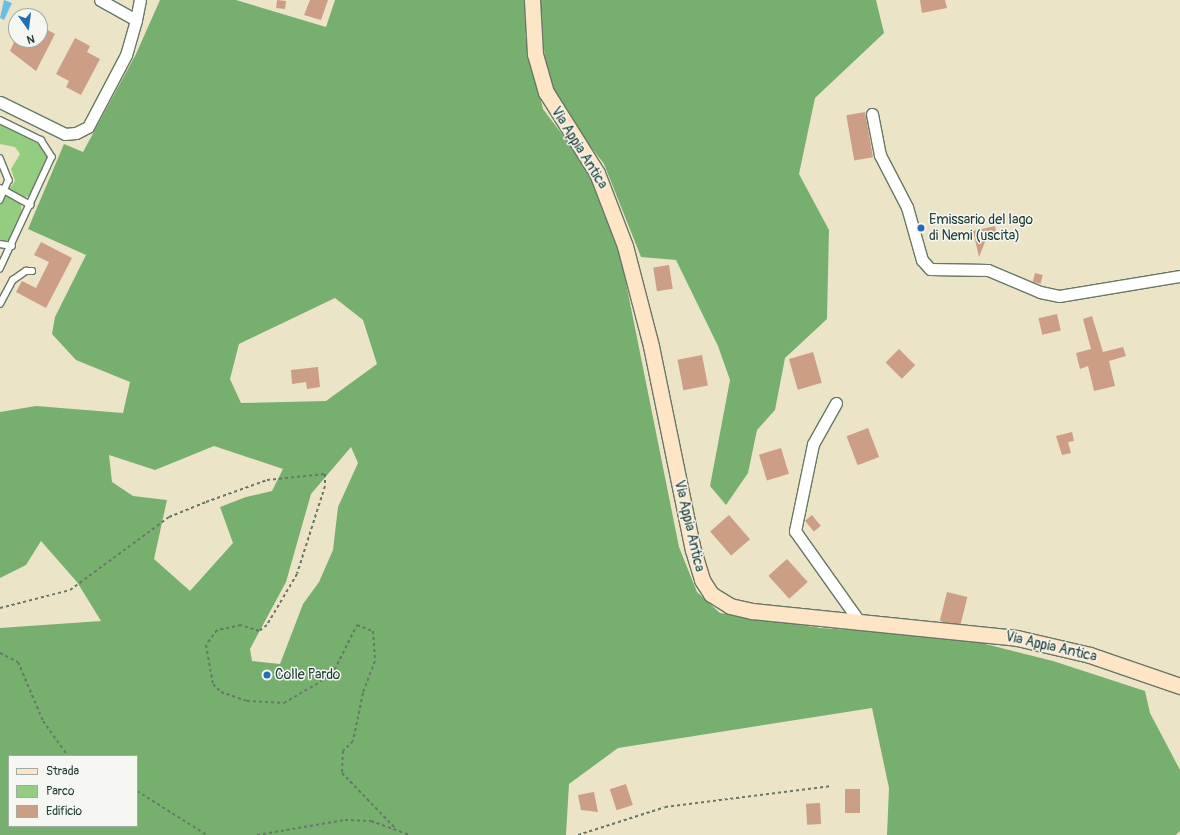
<!DOCTYPE html>
<style>
body{margin:0}
#map{position:relative;width:1180px;height:835px;overflow:hidden;background:#ece4c7;font-family:Pangolin,sans-serif}
div>[style]{position:absolute}
[style*='--x']{left:calc(var(--x)*1px);top:calc(var(--y)*1px);width:calc(var(--w)*1px);rotate:calc(var(--a)*1deg)}
.green>*{inset:0;background:#94cd80}
.forest>*{inset:0;background:#77b06e}
.water>*{inset:0;background:#68bfe5}
.building>*{inset:0;background:#cb9e85;transform-origin:0 0}
.path>*{height:2px;margin-top:-1px;transform-origin:0;background:repeating-linear-gradient(90deg,#677767 0 3px,transparent 0 6px)}
.roads{filter:drop-shadow(1px 0 #677767) drop-shadow(-1px 0 #677767) drop-shadow(0 1px #677767) drop-shadow(0 -1px #677767)}
.lane>*{height:5.5px;margin:-2.75px;padding:0 2.75px;transform-origin:2.75px;border-radius:2.75px;background:#fff}
.street>*{height:11px;margin:-5.5px;padding:0 5.5px;transform-origin:5.5px;border-radius:5.5px;background:#fff}
.secondary>*{height:15px;margin:-7.5px;padding:0 7.5px;transform-origin:7.5px;border-radius:7.5px;background:#fde5c5}
.dots>*{width:11px;height:11px;translate:-50% -50%;box-sizing:border-box;border:2px solid #f6f6f2;border-radius:50%}
span{translate:-50% -50%;white-space:nowrap;text-align:center;line-height:1.15;-webkit-text-stroke:3px #f6f6f2;paint-order:stroke}
.street-label{font-size:14px;color:#1f3d34}
.poi-label{font-size:14px;color:#1f3d34}
.left{translate:0 -50%;text-align:left}
.legend{position:absolute;left:8px;top:755px;width:130px;height:72px;box-sizing:border-box;background:#f6f6f2;border:1px solid #a0aca6;margin:0;padding:5px 7px;list-style:none;font-size:12px;color:#1f3d34}
.legend li{display:flex;align-items:center;gap:8px;height:20px}
.legend b{width:20px;border:1px solid #a0aca6}
.north{position:absolute;left:8px;top:8px;width:40px;height:40px;box-sizing:border-box;background:#f6f6f2;border:1px solid #a0aca6;border-radius:50%;rotate:166deg;font-size:11px;font-weight:700;line-height:16px;text-align:center;color:#1f3d34}
.north::after{content:'';display:block;margin:auto;width:14px;height:18px;background:#1f6fb2;clip-path:polygon(50% 0,100% 100%,50% 72%,0 100%)}
</style>
<div id="map">
<div class="green">
<div style="clip-path:polygon(0 125px,37px 143px,49px 156px,32px 196px,24px 197px,9px 189px,15px 181px,11px 169px,20px 154px,15px 147px,0 144px)"></div>
<div style="clip-path:polygon(6px 196px,21px 204px,22px 216px,11px 239px,3px 243px,0 241px,0 204px)"></div>
</div>
<div class="forest">
<div style="clip-path:polygon(evenodd,160px 0,236px 0,326px 27px,335px 0,524px 0,526px 39px,543px 109px,586px 166px,619px 248px,679px 547px,697px 592px,720px 613px,821px 628px,958px 637px,1053px 661px,1145px 691px,1150px 713px,1180px 770px,1180px 831px,1176px 835px,887px 835px,889px 788px,872px 708px,618px 748px,569px 784px,566px 835px,0 835px,0 628px,101px 621px,77px 582px,41px 541px,26px 565px,0 578px,0 412px,36px 406px,123px 413px,130px 382px,76px 360px,52px 334px,55px 317px,86px 255px,28px 229px,64px 144px,83px 152px,136px 54px,160px 0,335px 298px,363px 320px,377px 364px,326px 401px,241px 403px,230px 379px,239px 344px,335px 298px,160px 0,214px 446px,283px 469px,272px 491px,246px 497px,220px 507px,233px 543px,190px 591px,154px 559px,167px 500px,133px 496px,112px 482px,109px 455px,155px 470px,214px 446px,160px 0,351px 447px,358px 463px,338px 507px,333px 550px,319px 582px,303px 604px,280px 664px,252px 661px,250px 649px,286px 582px,311px 494px,351px 447px,160px 0,9px 756px,137px 756px,137px 826px,9px 826px,9px 756px)"></div>
<div style="clip-path:polygon(540px 0,876px 0,884px 33px,815px 98px,799px 174px,829px 230px,827px 319px,785px 358px,775px 410px,757px 430px,748px 473px,726px 505px,710px 486px,730px 380px,718px 346px,676px 260px,641px 257px,604px 164px,560px 106px,546px 74px)"></div>
</div>
<div class="water">
<div style="clip-path:polygon(4px 0,12px 3px,4px 20px,0 18px)"></div>
</div>
<div class="building">
<div style="left:277px;top:0;width:9px;height:8px;rotate:6deg"></div>
<div style="clip-path:polygon(310px 0,328px 0,321px 20px,304px 15px)"></div>
<div style="clip-path:polygon(920px 0,945px 0,947px 8px,922px 13px)"></div>
<div style="clip-path:polygon(40px 26px,55px 34px,36px 71px,10px 51px,15px 40px,40px 40px)"></div>
<div style="clip-path:polygon(75px 38px,90px 46px,87px 52px,100px 59px,81px 95px,66px 87px,69px 81px,56px 74px)"></div>
<div style="left:865px;top:112px;width:46px;height:19px;rotate:80deg"></div>
<div style="clip-path:polygon(995px 226px,997px 235px,987px 237px,979px 257px,973px 231px)"></div>
<div style="clip-path:polygon(41px 242px,72px 258px,46px 308px,16px 292px,22px 281px,36px 288px,49px 262px,34px 255px)"></div>
<div style="left:669px;top:265px;width:24px;height:16px;rotate:81deg"></div>
<div style="left:1035px;top:273px;width:8px;height:9px;rotate:14deg"></div>
<div style="left:1057px;top:314px;width:17px;height:19px;rotate:77deg"></div>
<div style="clip-path:polygon(1092px 316px,1103px 352px,1123px 347px,1126px 356px,1109px 361px,1115px 386px,1094px 391px,1088px 366px,1080px 369px,1076px 353px,1091px 349px,1083px 319px)"></div>
<div style="left:899px;top:349px;width:23px;height:19px;rotate:45deg"></div>
<div style="left:813px;top:352px;width:32px;height:25px;rotate:74deg"></div>
<div style="left:702px;top:355px;width:31px;height:25px;rotate:79deg"></div>
<div style="clip-path:polygon(318px 367px,320px 387px,307px 389px,306px 382px,292px 384px,291px 370px)"></div>
<div style="left:868px;top:428px;width:31px;height:23px;rotate:69deg"></div>
<div style="clip-path:polygon(1072px 432px,1074px 441px,1068px 442px,1071px 453px,1062px 455px,1056px 436px)"></div>
<div style="left:781px;top:448px;width:27px;height:23px;rotate:73deg"></div>
<div style="left:729px;top:515px;width:32px;height:25px;rotate:49deg"></div>
<div style="left:812px;top:515px;width:14px;height:9px;rotate:51deg"></div>
<div style="left:787px;top:559px;width:31px;height:25px;rotate:48deg"></div>
<div style="left:947px;top:592px;width:21px;height:30px;rotate:14deg"></div>
<div style="left:626px;top:784px;width:22px;height:17px;rotate:72deg"></div>
<div style="left:845px;top:789px;width:15px;height:24px"></div>
<div style="clip-path:polygon(594px 792px,598px 812px,581px 810px,578px 795px)"></div>
<div style="left:820px;top:803px;width:21px;height:14px;rotate:87deg"></div>
</div>
<div class="path">
<div style="--x:0;--y:608;--w:72;--a:-14.4"></div>
<div style="--x:70;--y:590;--w:123;--a:-36.4"></div>
<div style="--x:169;--y:517;--w:40;--a:-22"></div>
<div style="--x:206;--y:502;--w:65;--a:-19.8"></div>
<div style="--x:267;--y:480;--w:58;--a:-5.9"></div>
<div style="--x:325;--y:474;--w:12;--a:90"></div>
<div style="--x:325;--y:486;--w:92;--a:107.7"></div>
<div style="--x:297;--y:574;--w:59;--a:120.5"></div>
<div style="--x:267;--y:625;--w:10;--a:143"></div>
<div style="--x:259;--y:631;--w:19;--a:-162"></div>
<div style="--x:241;--y:625;--w:25;--a:168"></div>
<div style="--x:217;--y:630;--w:19;--a:126"></div>
<div style="--x:206;--y:645;--w:40;--a:80"></div>
<div style="--x:213;--y:684;--w:11;--a:45"></div>
<div style="--x:221;--y:692;--w:28;--a:19"></div>
<div style="--x:247;--y:701;--w:37;--a:3"></div>
<div style="--x:284;--y:703;--w:56;--a:-30.3"></div>
<div style="--x:332;--y:675;--w:56;--a:-63.4"></div>
<div style="--x:357;--y:625;--w:17;--a:21"></div>
<div style="--x:373;--y:631;--w:30;--a:86"></div>
<div style="--x:375;--y:661;--w:34;--a:111"></div>
<div style="--x:363;--y:693;--w:49;--a:101.8"></div>
<div style="--x:353;--y:741;--w:14;--a:135"></div>
<div style="--x:343;--y:751;--w:22;--a:93"></div>
<div style="--x:342;--y:773;--w:78;--a:46"></div>
<div style="--x:0;--y:653;--w:20;--a:27"></div>
<div style="--x:18;--y:662;--w:64;--a:67"></div>
<div style="--x:43;--y:721;--w:43;--a:54.5"></div>
<div style="--x:137;--y:791;--w:83;--a:32.2"></div>
<div style="--x:257;--y:835;--w:89;--a:-9.7"></div>
<div style="--x:345;--y:820;--w:26;--a:2"></div>
<div style="--x:371;--y:821;--w:41;--a:19.7"></div>
<div style="--x:578;--y:835;--w:91;--a:-17.8"></div>
<div style="--x:665;--y:807;--w:168;--a:-7.2"></div>
</div>
<div class="roads">
<div class="lane">
<div style="--x:0;--y:120;--w:46;--a:26"></div>
<div style="--x:41;--y:140;--w:20;--a:57"></div>
<div style="--x:52;--y:157;--w:123;--a:114.9"></div>
<div style="--x:0;--y:158;--w:24;--a:68"></div>
<div style="--x:9;--y:180;--w:22;--a:114"></div>
<div style="--x:0;--y:188;--w:35;--a:29"></div>
<div style="--x:0;--y:244;--w:12;--a:9"></div>
<div style="--x:0;--y:304;--w:27;--a:-62"></div>
<div style="--x:13;--y:280;--w:16;--a:-35"></div>
<div style="--x:26;--y:271;--w:6;--a:0"></div>
</div>
<div class="street">
<div style="--x:136;--y:20;--w:20;--a:-79"></div>
<div style="--x:0;--y:102;--w:72;--a:26.2"></div>
<div style="--x:65;--y:134;--w:11;--a:-5"></div>
<div style="--x:76;--y:133;--w:13;--a:-27"></div>
<div style="--x:88;--y:127;--w:81;--a:-62.2"></div>
<div style="--x:126;--y:55;--w:36;--a:-74"></div>
<div style="--x:136;--y:20;--w:41;--a:-150.9"></div>
<div style="--x:872;--y:114;--w:42;--a:79"></div>
<div style="--x:880;--y:155;--w:59;--a:62.6"></div>
<div style="--x:907;--y:207;--w:55;--a:74.2"></div>
<div style="--x:922;--y:260;--w:12;--a:48"></div>
<div style="--x:930;--y:269;--w:58;--a:1"></div>
<div style="--x:988;--y:270;--w:56;--a:22.9"></div>
<div style="--x:1040;--y:292;--w:19;--a:12"></div>
<div style="--x:1059;--y:296;--w:123;--a:-9.4"></div>
<div style="--x:836;--y:403;--w:47;--a:119.3"></div>
<div style="--x:813;--y:444;--w:89;--a:101.7"></div>
<div style="--x:795;--y:531;--w:114;--a:54.6"></div>
</div>
<div class="secondary">
<div style="--x:532;--y:0;--w:54;--a:86.8"></div>
<div style="--x:535;--y:54;--w:40;--a:74"></div>
<div style="--x:546;--y:92;--w:96;--a:57.8"></div>
<div style="--x:597;--y:173;--w:78;--a:69"></div>
<div style="--x:625;--y:246;--w:103;--a:75.4"></div>
<div style="--x:651;--y:346;--w:208;--a:78.4"></div>
<div style="--x:693;--y:550;--w:31;--a:73"></div>
<div style="--x:702;--y:580;--w:17;--a:57"></div>
<div style="--x:711;--y:594;--w:22;--a:32"></div>
<div style="--x:730;--y:606;--w:23;--a:13"></div>
<div style="--x:752;--y:611;--w:266;--a:5.8"></div>
<div style="--x:1017;--y:638;--w:75;--a:13.1"></div>
<div style="--x:1090;--y:655;--w:95;--a:19"></div>
</div>
</div>
<div class="dots">
<div style="left:921px;top:228px;background:#1f6fb2"></div>
<div style="left:267px;top:675px;background:#1f6fb2"></div>
</div>
<div class="street-label">
<span style="left:579px;top:148px;rotate:58deg">Via Appia Antica</span>
<span style="left:689px;top:526px;rotate:77deg">Via Appia Antica</span>
<span style="left:1051px;top:647px;rotate:13deg">Via Appia Antica</span>
</div>
<div class="poi-label">
<span class="left" style="left:929px;top:228px">Emissario del lago<br>di Nemi (uscita)</span>
<span class="left" style="left:275px;top:675px">Colle Pardo</span>
</div>
<ul class="legend">
<li><b style="height:5px;background:#fde5c5"></b>Strada</li>
<li><b style="height:11px;background:#94cd80"></b>Parco</li>
<li><b style="height:11px;background:#cb9e85"></b>Edificio</li>
</ul>
<div class="north">N</div>
</div>
